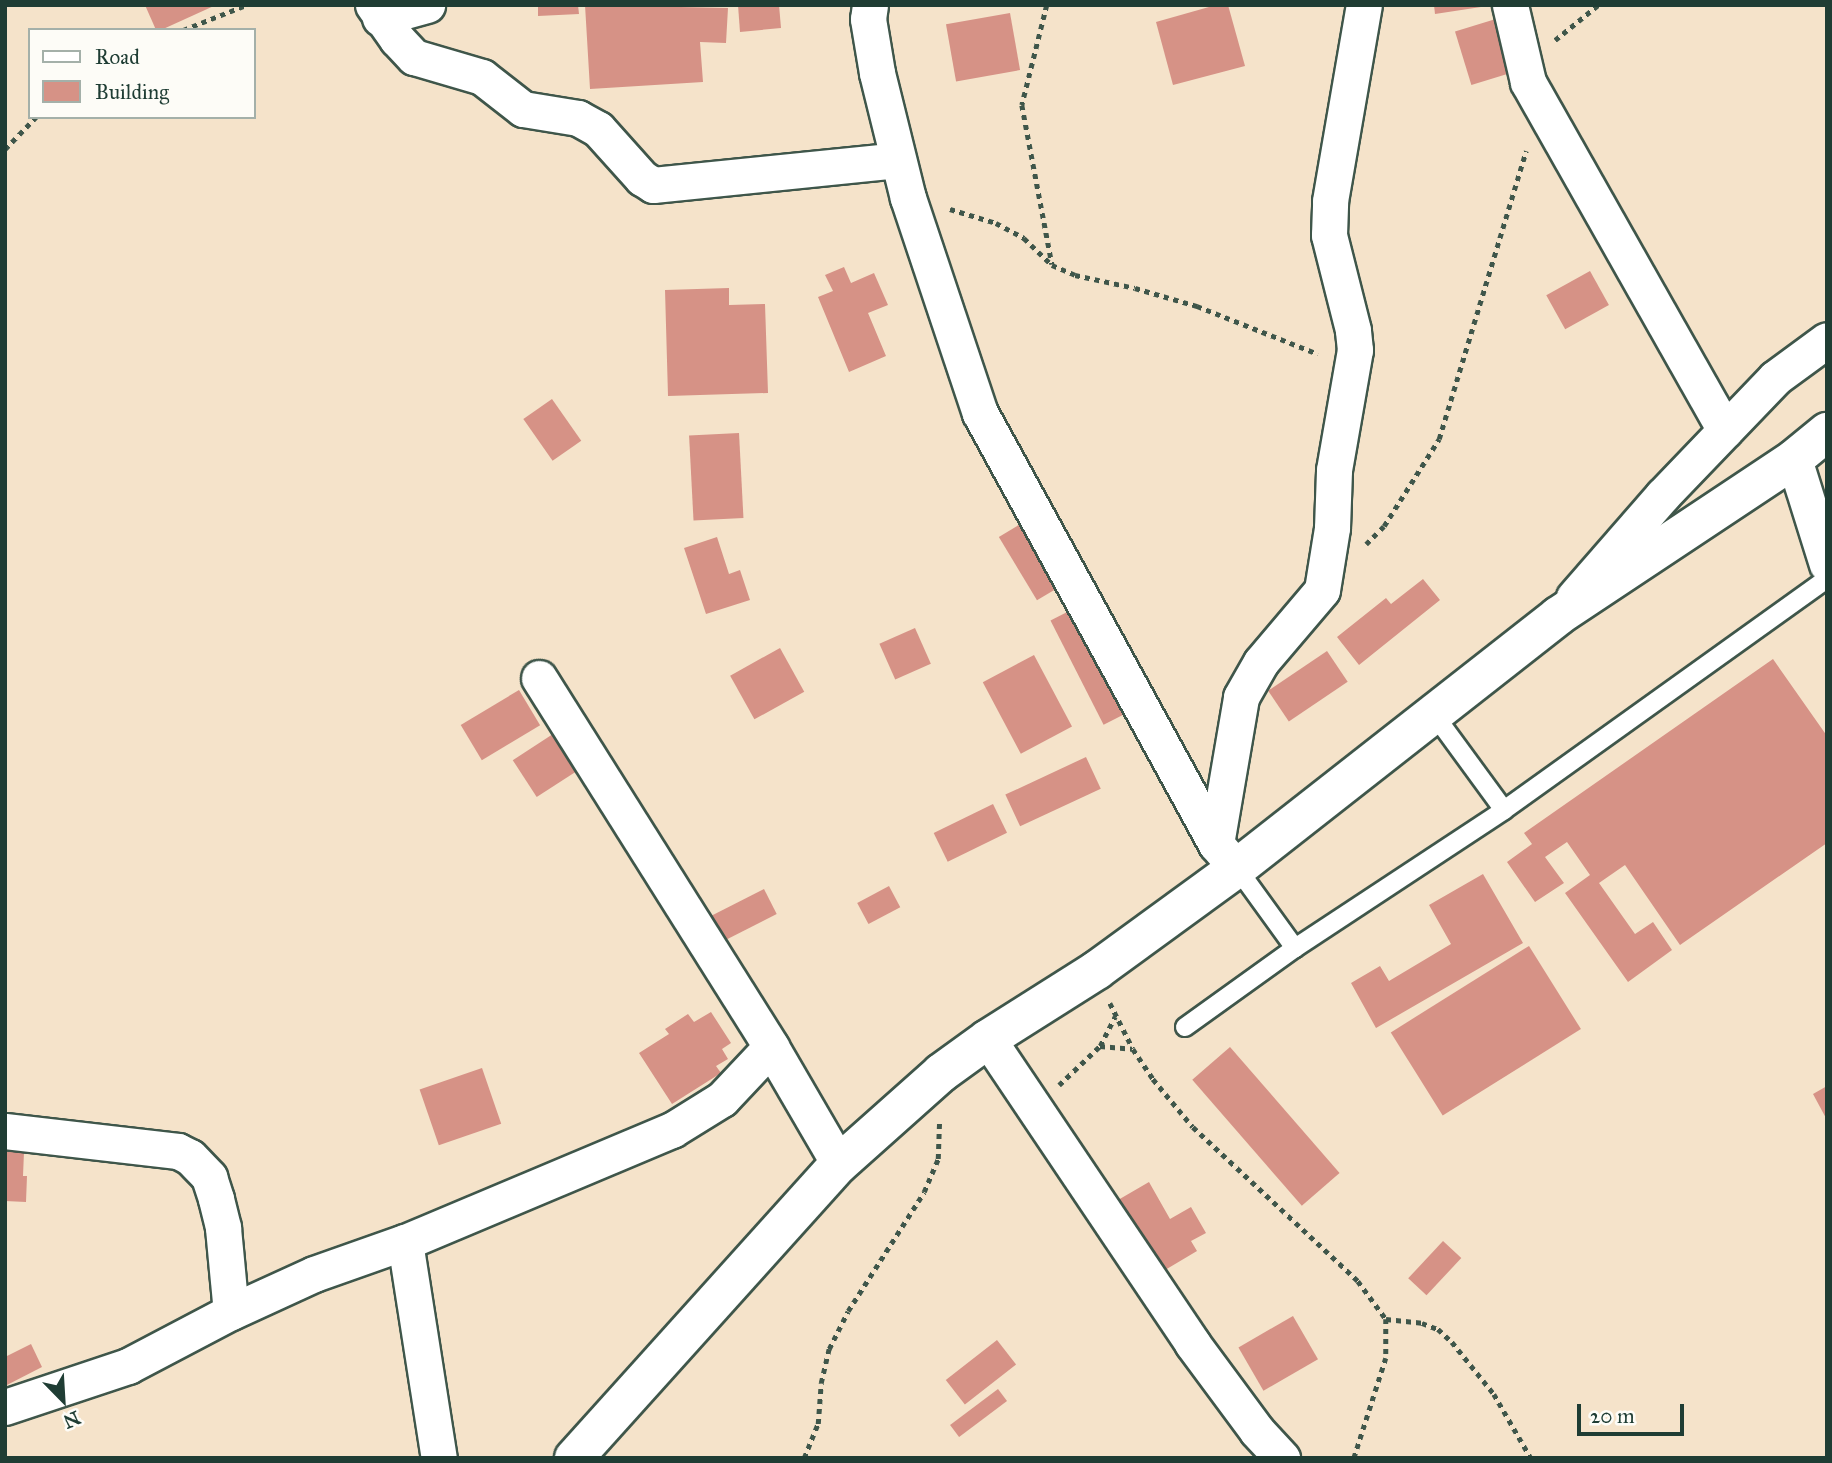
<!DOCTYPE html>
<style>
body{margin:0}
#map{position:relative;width:1832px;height:1463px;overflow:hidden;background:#f5e3ca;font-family:"IM FELL Great Primer",serif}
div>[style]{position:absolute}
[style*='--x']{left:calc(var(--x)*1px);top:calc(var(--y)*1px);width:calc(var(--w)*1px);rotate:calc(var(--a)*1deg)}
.building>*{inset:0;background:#d69286;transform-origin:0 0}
.path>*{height:4.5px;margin-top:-2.25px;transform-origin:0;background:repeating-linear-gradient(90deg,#3f564a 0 5px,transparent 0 10px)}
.roads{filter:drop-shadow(2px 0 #3f564a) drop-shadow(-2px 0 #3f564a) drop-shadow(0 2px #3f564a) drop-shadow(0 -2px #3f564a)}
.service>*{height:18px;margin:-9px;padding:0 9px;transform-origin:9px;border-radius:9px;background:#fff}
.minor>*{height:35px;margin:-17.5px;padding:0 17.5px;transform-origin:17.5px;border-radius:17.5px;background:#fff}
.primary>*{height:38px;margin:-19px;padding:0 19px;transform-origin:19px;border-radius:19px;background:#fff}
span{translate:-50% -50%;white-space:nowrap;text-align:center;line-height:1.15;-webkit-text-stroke:7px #fdfcf7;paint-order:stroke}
.frame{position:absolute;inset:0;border:7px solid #1f3d34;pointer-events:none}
.legend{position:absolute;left:28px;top:28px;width:228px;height:91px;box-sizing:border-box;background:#fdfcf7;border:2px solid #a4b0a9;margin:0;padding:9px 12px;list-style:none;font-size:21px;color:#1f3d34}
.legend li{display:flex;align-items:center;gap:14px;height:35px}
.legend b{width:35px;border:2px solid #a4b0a9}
.north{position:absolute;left:28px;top:1365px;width:70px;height:70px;-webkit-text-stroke:5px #fdfcf7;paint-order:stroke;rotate:156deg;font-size:19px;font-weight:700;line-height:28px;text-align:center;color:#1f3d34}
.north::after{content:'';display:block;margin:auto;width:24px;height:32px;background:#1f3d34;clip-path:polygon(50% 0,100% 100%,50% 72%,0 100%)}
.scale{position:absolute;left:1577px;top:1404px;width:107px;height:32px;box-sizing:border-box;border:4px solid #1f3d34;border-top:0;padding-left:9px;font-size:21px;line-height:24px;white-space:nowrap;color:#1f3d34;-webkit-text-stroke:5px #fdfcf7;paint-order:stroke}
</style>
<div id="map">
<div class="building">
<div style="clip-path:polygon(145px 5px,216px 5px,161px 30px,156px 30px)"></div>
<div style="clip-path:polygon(538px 5px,578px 5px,579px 14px,538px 16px)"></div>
<div style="clip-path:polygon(585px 5px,728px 8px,726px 43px,700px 42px,703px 82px,590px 89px)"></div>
<div style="clip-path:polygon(738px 5px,779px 5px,781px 28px,740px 32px)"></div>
<div style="clip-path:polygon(1216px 5px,1228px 5px,1245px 66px,1173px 85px,1156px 22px)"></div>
<div style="clip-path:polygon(1434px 5px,1481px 5px,1481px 7px,1435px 14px)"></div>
<div style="left:1010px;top:13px;width:58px;height:65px;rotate:80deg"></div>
<div style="left:1499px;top:18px;width:56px;height:46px;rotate:73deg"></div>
<div style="clip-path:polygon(844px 267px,851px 283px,874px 273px,888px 305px,868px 313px,886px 356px,849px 372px,818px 297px,833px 291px,825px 275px)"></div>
<div style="left:1590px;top:271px;width:39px;height:50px;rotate:61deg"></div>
<div style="clip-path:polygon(729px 288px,729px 305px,765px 304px,768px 393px,668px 396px,665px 290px)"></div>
<div style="left:552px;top:399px;width:51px;height:35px;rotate:55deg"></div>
<div style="left:739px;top:433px;width:85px;height:50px;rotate:87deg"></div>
<div style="left:1022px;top:523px;width:74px;height:27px;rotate:59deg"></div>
<div style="clip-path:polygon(717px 537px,729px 574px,740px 570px,750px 600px,706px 614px,684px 548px)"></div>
<div style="clip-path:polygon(1423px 579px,1440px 600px,1359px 665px,1337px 637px,1386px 598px,1391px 604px)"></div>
<div style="left:1079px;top:606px;width:117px;height:32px;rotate:63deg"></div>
<div style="left:915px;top:628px;width:39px;height:39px;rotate:66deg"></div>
<div style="left:780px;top:648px;width:50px;height:57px;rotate:61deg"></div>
<div style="left:1327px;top:651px;width:37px;height:71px;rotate:56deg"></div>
<div style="left:1034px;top:655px;width:81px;height:58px;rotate:62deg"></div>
<div style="clip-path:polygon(1773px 659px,1827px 736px,1827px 843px,1680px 945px,1625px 865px,1599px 883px,1635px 934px,1653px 922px,1672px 950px,1628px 982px,1565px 893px,1590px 875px,1567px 842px,1545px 857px,1564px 883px,1535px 902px,1507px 862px,1532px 844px,1524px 833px)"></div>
<div style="left:519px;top:690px;width:41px;height:68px;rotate:59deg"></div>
<div style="left:553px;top:734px;width:44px;height:48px;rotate:57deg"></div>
<div style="left:1086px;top:757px;width:35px;height:89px;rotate:65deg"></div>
<div style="left:993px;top:804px;width:32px;height:66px;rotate:64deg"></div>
<div style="clip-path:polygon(1483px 874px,1523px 943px,1376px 1028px,1351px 983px,1380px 966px,1389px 981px,1451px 944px,1429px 905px)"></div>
<div style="left:889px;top:886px;width:24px;height:36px;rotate:62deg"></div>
<div style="left:764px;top:889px;width:28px;height:64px;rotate:63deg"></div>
<div style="left:1529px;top:946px;width:98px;height:163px;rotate:58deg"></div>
<div style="clip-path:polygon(711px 1012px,731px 1043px,722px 1049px,728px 1059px,716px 1066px,721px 1073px,672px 1104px,639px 1053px,669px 1034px,665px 1029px,688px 1014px,694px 1022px)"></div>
<div style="left:1230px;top:1047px;width:167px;height:50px;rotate:49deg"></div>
<div style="left:482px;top:1068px;width:59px;height:66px;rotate:71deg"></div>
<div style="clip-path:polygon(1827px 1086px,1827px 1120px,1813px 1094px)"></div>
<div style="clip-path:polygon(5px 1151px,24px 1152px,23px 1176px,27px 1176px,26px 1202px,5px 1201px)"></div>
<div style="clip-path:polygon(1149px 1182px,1170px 1219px,1191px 1207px,1206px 1233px,1191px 1241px,1197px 1251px,1160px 1273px,1118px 1200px)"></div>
<div style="left:1443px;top:1241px;width:25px;height:51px;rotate:43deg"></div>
<div style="left:1293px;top:1316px;width:50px;height:63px;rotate:60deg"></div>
<div style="left:997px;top:1340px;width:31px;height:65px;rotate:52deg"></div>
<div style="clip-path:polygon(31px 1344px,42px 1367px,5px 1386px,5px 1357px)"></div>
<div style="left:998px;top:1389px;width:15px;height:60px;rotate:53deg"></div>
</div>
<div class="path">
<div style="--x:1047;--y:5;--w:103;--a:104"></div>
<div style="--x:1022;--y:105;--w:162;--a:79.3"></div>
<div style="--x:183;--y:30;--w:68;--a:-21.6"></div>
<div style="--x:1555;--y:40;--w:55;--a:-39.1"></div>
<div style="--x:5;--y:149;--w:45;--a:-45.9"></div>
<div style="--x:950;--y:209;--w:48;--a:16.9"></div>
<div style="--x:996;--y:223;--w:32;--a:28"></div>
<div style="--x:1024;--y:238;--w:39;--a:44"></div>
<div style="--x:1052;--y:265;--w:25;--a:23"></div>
<div style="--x:1075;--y:275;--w:61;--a:12.2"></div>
<div style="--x:1135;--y:288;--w:65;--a:16.2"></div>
<div style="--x:1197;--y:306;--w:130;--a:21.6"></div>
<div style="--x:1366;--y:544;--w:25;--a:-45"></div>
<div style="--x:1384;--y:526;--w:103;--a:-57.7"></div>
<div style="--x:1439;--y:439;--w:301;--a:-73.2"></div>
<div style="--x:1110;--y:1003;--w:51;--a:63.4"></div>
<div style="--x:1133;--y:1049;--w:36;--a:56"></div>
<div style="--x:1153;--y:1079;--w:62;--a:50.2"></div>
<div style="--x:1193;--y:1127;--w:226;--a:43"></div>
<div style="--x:1358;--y:1281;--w:47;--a:53.6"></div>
<div style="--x:1386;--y:1319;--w:39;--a:90"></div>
<div style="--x:1386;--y:1358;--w:105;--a:107.7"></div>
<div style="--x:1100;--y:1046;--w:32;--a:5"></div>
<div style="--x:1059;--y:1085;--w:57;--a:-43.6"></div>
<div style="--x:1100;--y:1046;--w:33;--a:-63"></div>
<div style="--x:1386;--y:1319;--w:36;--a:6"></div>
<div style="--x:1422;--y:1323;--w:17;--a:21"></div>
<div style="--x:1438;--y:1329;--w:19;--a:43"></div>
<div style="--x:1452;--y:1342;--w:67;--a:51.1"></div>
<div style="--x:1494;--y:1394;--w:74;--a:60"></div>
<div style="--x:804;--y:1458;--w:37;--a:-68"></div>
<div style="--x:818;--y:1424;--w:41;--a:-85.8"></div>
<div style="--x:821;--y:1383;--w:35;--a:-77"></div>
<div style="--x:829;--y:1349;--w:42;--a:-63.4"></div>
<div style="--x:848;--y:1311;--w:141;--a:-57.4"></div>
<div style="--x:924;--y:1192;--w:36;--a:-67"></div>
<div style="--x:938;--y:1159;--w:36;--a:-88"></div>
</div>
<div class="roads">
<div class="service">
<div style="--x:1433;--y:713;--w:120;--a:53.8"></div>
<div style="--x:1237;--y:868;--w:99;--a:54.1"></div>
<div style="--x:1185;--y:1027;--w:135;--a:-35.7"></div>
<div style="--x:1295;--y:948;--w:250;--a:-33.4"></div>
<div style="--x:1504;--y:810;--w:397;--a:-35.6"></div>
</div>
<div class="minor">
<div style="--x:373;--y:5;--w:42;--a:54.8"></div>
<div style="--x:397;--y:39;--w:25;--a:47"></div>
<div style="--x:414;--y:57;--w:71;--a:16.4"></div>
<div style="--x:482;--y:77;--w:52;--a:38"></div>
<div style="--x:523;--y:109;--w:56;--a:9.3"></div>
<div style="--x:578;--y:118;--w:23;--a:29"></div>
<div style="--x:598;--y:129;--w:66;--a:48.1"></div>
<div style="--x:642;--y:178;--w:13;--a:32"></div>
<div style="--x:653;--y:185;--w:246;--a:-5.8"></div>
<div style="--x:870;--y:5;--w:14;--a:98"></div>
<div style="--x:868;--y:19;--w:55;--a:80.5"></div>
<div style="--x:877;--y:73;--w:129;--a:76.1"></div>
<div style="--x:908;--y:198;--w:227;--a:71.5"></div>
<div style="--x:980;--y:413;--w:491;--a:61.3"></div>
<div style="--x:1216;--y:844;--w:32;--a:49"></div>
<div style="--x:1510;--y:5;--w:79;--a:76.8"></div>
<div style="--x:1528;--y:82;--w:400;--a:60.5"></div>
<div style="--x:380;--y:18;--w:49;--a:-15.5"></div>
<div style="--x:1794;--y:459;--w:110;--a:72.6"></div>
<div style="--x:1574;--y:597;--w:134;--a:-48.9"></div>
<div style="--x:1662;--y:496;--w:163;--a:-46.2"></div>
<div style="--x:1775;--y:378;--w:64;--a:-36.2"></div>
<div style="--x:539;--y:678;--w:436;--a:57.8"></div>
<div style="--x:771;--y:1047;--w:135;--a:59.8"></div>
<div style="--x:1216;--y:844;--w:149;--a:-80.3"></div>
<div style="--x:1241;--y:697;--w:40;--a:-60.3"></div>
<div style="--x:1261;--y:662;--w:94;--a:-49.7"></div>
<div style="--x:1322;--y:590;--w:63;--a:-80.8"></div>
<div style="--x:1332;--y:528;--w:58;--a:-88"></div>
<div style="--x:1334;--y:470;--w:122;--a:-80.1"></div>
<div style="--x:1355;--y:350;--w:20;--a:-96"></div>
<div style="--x:1353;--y:330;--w:98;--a:-104.2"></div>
<div style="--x:1329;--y:235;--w:34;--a:-88"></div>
<div style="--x:1330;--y:201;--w:199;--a:-80.2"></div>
<div style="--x:988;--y:1039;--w:366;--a:56.1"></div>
<div style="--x:1192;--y:1343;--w:109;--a:53.5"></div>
<div style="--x:1257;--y:1431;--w:37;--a:47"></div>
<div style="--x:5;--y:1131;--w:174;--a:6.6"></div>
<div style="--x:178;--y:1151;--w:13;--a:27"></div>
<div style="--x:190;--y:1157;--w:28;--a:46"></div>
<div style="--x:209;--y:1177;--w:23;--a:72"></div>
<div style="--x:216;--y:1199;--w:30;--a:76"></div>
<div style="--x:223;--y:1228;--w:84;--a:84.6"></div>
<div style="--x:405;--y:1242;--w:219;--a:81.1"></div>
<div style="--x:5;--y:1407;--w:130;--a:-18.4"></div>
<div style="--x:128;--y:1366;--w:116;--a:-27.7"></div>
<div style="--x:231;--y:1312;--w:91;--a:-24.6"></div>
<div style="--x:314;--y:1274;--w:96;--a:-19.4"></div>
<div style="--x:405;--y:1242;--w:290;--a:-22.8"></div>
<div style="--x:672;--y:1130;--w:59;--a:-31.8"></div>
<div style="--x:722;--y:1099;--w:71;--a:-46.7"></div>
</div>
<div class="primary">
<div style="--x:574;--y:1458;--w:396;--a:-48"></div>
<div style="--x:839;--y:1164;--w:137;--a:-41.7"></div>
<div style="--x:941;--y:1073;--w:58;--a:-35.9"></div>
<div style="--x:988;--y:1039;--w:129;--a:-32.3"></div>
<div style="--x:1097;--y:970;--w:173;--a:-36.1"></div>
<div style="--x:1237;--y:868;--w:408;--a:-38.1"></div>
<div style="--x:1558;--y:616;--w:283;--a:-33.6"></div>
<div style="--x:1794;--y:459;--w:43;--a:-39.3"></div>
</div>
</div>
<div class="frame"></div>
<ul class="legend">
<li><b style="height:9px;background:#fff"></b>Road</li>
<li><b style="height:19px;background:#d69286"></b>Building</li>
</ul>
<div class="north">N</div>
<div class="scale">20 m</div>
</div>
